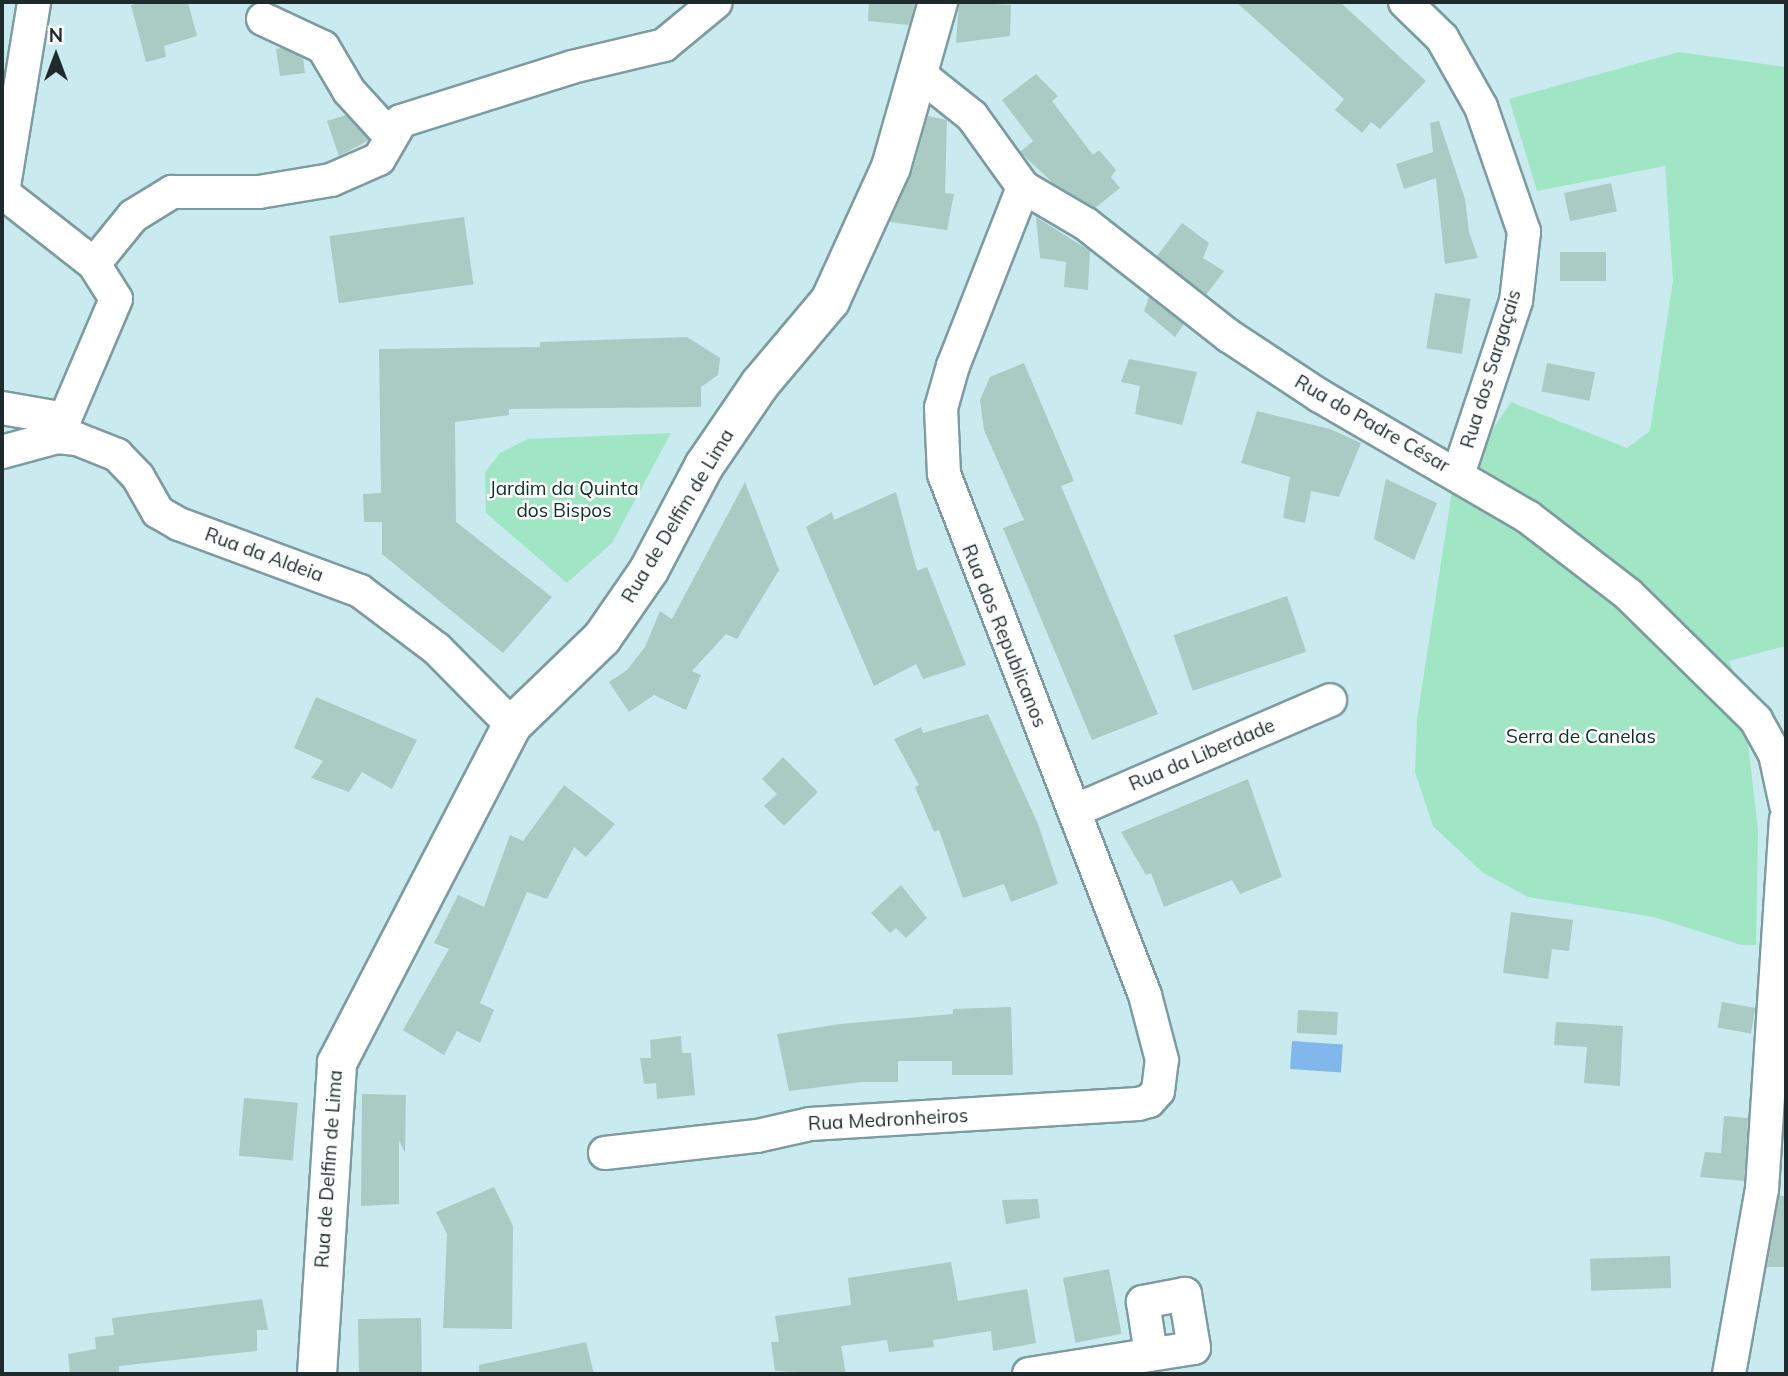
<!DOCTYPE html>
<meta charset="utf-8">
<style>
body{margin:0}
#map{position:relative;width:1788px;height:1376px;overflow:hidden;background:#c9ebef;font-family:Mulish,sans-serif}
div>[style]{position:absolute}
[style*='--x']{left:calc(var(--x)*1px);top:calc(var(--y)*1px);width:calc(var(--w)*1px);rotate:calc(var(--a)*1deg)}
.green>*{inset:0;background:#a1e6c4}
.water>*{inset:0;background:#82b7eb;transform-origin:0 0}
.building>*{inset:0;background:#aacac4;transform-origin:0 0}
.roads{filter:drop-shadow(2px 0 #7d9c9f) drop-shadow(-2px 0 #7d9c9f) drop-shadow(0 2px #7d9c9f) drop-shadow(0 -2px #7d9c9f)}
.street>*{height:32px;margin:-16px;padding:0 16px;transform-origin:16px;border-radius:16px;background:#fff}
.secondary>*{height:38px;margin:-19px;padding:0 19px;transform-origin:19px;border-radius:19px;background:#fff}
span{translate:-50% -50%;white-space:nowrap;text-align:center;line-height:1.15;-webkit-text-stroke:5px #fff;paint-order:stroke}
.street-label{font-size:19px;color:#1e2a2c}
.park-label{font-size:19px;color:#0d3122}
.frame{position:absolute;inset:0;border:4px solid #1e2a2c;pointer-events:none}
.north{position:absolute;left:21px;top:21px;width:70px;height:70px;-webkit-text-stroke:5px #fff;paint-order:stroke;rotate:0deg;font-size:19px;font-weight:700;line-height:28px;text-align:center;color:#1e2a2c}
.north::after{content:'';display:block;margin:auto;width:24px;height:32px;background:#1e2a2c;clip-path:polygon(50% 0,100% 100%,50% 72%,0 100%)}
</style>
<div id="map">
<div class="green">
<div style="clip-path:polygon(1679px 52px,1786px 67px,1786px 646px,1729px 661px,1742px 691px,1758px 830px,1756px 945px,1741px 945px,1654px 917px,1528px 897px,1482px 872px,1433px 826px,1415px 772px,1417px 719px,1452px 491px,1511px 402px,1627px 448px,1650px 431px,1673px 281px,1665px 166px,1537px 191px,1509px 99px)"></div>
<div style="clip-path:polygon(671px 433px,612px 543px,567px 583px,486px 513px,485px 472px,500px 453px,528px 439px)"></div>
</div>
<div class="water">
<div style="left:1292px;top:1041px;width:51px;height:28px;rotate:4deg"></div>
</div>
<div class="building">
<div style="clip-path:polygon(144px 2px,188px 2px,197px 36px,164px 46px,166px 57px,146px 62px,131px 5px)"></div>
<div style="clip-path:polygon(869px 2px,915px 2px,909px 25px,868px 21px)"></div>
<div style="clip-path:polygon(959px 2px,1011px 5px,1010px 36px,956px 43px)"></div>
<div style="clip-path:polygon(1236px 2px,1340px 2px,1426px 81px,1380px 129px,1371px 122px,1362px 133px,1335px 110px,1344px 99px)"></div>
<div style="clip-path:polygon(282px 48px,303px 58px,305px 73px,280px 76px,276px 49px)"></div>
<div style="clip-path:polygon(1036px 74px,1058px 96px,1052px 101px,1093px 155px,1099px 150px,1116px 170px,1111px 177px,1120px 188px,1095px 208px,1053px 183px,1020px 152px,1033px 141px,1002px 100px)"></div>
<div style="clip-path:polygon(346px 115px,369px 140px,339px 156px,327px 121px)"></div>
<div style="clip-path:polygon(928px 116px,947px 120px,945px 193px,954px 194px,947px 230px,890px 222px,912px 173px)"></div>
<div style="clip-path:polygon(1439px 121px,1465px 199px,1469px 232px,1478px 258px,1445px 264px,1436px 178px,1404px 189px,1396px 164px,1433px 152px,1430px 123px)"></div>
<div style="left:1611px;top:183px;width:29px;height:48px;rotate:78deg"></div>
<div style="left:464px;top:217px;width:68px;height:136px;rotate:82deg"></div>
<div style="clip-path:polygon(1036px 217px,1090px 251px,1088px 290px,1064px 287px,1066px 262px,1040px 258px)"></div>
<div style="clip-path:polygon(1182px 223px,1209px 243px,1203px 258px,1224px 271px,1206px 295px,1157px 256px)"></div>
<div style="left:1560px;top:252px;width:46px;height:29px"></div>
<div style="left:1435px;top:293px;width:36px;height:56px;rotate:9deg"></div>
<div style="clip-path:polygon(1149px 297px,1184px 324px,1175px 337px,1144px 311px)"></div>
<div style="clip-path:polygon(687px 337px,720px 358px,718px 375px,701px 387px,701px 407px,509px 409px,509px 415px,455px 422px,456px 522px,552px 597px,503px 653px,382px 554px,382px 522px,364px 522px,363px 494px,381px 493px,379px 349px,540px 347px,540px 342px)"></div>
<div style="clip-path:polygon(1129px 359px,1197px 372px,1182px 425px,1135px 414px,1140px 386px,1121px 382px)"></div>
<div style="clip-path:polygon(1024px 363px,1074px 481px,1061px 486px,1158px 714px,1092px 740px,1003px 528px,1024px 520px,984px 430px,980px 400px,990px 377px)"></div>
<div style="left:1547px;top:363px;width:49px;height:29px;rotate:11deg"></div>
<div style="clip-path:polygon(1257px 411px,1330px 429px,1361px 443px,1339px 497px,1311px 491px,1305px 523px,1283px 518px,1290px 477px,1241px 463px)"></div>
<div style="clip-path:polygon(1386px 479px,1437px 503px,1414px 560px,1374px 539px)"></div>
<div style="clip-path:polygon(745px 482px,779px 570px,737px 639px,726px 634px,692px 671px,701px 675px,686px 710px,654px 695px,629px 712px,609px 682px,627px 670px,645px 647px,660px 611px,672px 619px)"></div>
<div style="clip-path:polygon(896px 492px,917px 571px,927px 567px,966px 665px,923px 679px,916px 664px,874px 686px,806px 527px,832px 512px,834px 520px)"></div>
<div style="left:1287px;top:596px;width:59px;height:120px;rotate:71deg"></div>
<div style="clip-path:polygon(316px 697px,417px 740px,392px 789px,362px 772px,349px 792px,311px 778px,323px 761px,294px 748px)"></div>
<div style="clip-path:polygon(988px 714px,1038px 824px,1058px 884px,1011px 902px,1004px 884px,963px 898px,939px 830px,934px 832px,915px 787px,919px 785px,894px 739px,921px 727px,923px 733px)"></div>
<div style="clip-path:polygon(783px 757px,818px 792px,784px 826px,764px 806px,777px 794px,762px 779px)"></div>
<div style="clip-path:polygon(1248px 779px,1282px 877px,1240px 894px,1232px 880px,1164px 907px,1151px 873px,1146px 875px,1121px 832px)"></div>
<div style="clip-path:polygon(564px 785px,615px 824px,586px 857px,574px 847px,547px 899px,527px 892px,480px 1003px,494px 1010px,480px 1043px,457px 1031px,444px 1055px,403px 1030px,449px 949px,434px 943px,458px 895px,484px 907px,510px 835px,523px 841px)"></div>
<div style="clip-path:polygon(901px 885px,927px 918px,906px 938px,896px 928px,890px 933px,871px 913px)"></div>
<div style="clip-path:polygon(1511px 912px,1573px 920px,1569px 951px,1552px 949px,1548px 979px,1503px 973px)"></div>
<div style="left:1722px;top:1002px;width:34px;height:26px;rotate:10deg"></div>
<div style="clip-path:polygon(1011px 1007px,1013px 1075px,952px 1075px,952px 1061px,898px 1061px,898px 1082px,861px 1082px,789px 1091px,777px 1034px,840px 1024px,953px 1014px,953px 1009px)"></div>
<div style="left:1298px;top:1010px;width:40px;height:23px;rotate:3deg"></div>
<div style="clip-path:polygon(1556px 1022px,1623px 1026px,1620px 1086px,1584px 1083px,1587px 1047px,1554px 1045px)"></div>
<div style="clip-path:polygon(681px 1036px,682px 1053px,691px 1053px,695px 1095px,657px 1099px,656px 1083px,644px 1084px,640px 1058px,651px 1058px,650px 1040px)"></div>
<div style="clip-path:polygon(362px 1094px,406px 1095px,405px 1153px,399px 1140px,399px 1204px,361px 1206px)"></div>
<div style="left:244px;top:1098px;width:54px;height:58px;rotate:5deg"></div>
<div style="clip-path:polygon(1724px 1116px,1748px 1118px,1744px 1181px,1700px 1177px,1705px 1152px,1721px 1153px)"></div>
<div style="clip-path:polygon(494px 1187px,513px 1226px,512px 1329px,443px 1328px,447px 1234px,436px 1212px)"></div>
<div style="clip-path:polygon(1779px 1196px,1786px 1196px,1786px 1267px,1767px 1267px)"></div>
<div style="clip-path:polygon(1038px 1199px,1040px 1218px,1006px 1224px,1002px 1200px)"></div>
<div style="left:1670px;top:1256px;width:32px;height:80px;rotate:88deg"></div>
<div style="clip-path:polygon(951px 1262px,958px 1301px,1027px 1289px,1036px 1343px,993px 1351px,991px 1331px,933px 1340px,934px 1347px,889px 1352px,887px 1340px,841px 1346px,846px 1374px,775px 1371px,771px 1342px,779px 1342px,775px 1316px,851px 1305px,848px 1278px)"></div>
<div style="left:1109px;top:1269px;width:66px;height:47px;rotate:79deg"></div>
<div style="clip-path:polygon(262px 1299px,268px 1330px,257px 1330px,257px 1351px,119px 1366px,119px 1374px,70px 1374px,68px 1354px,96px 1349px,95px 1337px,114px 1335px,112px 1318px)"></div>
<div style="left:421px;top:1318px;width:56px;height:63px;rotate:89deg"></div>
<div style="clip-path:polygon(586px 1342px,594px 1374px,479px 1374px,479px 1365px)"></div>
</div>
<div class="roads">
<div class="street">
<div style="--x:1405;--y:2;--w:52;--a:44.2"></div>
<div style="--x:1442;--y:38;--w:79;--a:60.5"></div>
<div style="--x:1481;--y:107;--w:132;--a:71"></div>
<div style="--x:1524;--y:232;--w:69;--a:96.6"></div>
<div style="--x:1516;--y:301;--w:182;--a:108.5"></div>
<div style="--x:263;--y:19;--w:66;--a:25"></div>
<div style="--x:323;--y:47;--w:51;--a:59.4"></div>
<div style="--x:349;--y:91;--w:62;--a:47.6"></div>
<div style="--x:918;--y:73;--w:69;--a:38.5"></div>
<div style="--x:972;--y:116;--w:87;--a:54.3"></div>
<div style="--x:1023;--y:187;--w:73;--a:30.4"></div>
<div style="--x:1086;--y:224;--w:182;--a:38.1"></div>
<div style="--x:1229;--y:336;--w:109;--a:33.4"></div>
<div style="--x:1320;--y:396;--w:241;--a:30.2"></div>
<div style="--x:1528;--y:517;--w:126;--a:37.6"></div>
<div style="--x:1628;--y:594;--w:180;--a:44.5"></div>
<div style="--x:1756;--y:720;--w:39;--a:61"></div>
<div style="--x:1775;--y:754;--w:52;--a:77.8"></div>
<div style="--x:2;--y:192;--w:117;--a:38"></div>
<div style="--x:94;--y:264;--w:41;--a:57.8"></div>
<div style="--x:116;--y:299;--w:150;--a:113.1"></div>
<div style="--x:3;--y:192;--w:193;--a:-80.7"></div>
<div style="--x:94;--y:264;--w:62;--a:-50.9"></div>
<div style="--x:133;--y:216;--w:46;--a:-31.6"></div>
<div style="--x:172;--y:192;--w:87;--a:0"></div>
<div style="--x:259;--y:192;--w:73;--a:-9.5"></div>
<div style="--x:331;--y:180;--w:52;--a:-23.6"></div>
<div style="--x:379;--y:159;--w:44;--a:-59.9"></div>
<div style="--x:401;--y:121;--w:179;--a:-17.5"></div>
<div style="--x:572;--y:67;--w:95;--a:-13.4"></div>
<div style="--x:664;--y:45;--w:67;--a:-39.6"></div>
<div style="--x:2;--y:408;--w:64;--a:9.9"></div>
<div style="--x:2;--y:452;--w:57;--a:-15.3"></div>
<div style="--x:57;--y:437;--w:20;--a:6"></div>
<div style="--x:77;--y:439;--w:43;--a:21.8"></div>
<div style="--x:117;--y:455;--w:30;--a:46"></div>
<div style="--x:138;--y:477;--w:40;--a:60.3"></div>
<div style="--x:158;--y:512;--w:24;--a:30"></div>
<div style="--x:179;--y:524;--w:193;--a:20.3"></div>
<div style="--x:360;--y:591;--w:96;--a:37"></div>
<div style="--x:437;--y:649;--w:107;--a:45.4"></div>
<div style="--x:1074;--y:811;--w:279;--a:-23.4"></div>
<div style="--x:605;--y:1153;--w:153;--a:-6.4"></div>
<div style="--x:757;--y:1136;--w:54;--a:-12.8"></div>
<div style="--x:810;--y:1124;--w:329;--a:-3.5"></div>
<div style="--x:1138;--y:1104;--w:11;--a:-15"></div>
<div style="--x:1149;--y:1101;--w:13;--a:-48"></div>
<div style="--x:1158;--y:1091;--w:31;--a:-83"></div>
<div style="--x:1162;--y:1060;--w:67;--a:-104.7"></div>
<div style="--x:1145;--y:995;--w:558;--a:-111.1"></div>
<div style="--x:944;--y:474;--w:66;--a:-92.6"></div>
<div style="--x:941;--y:408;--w:44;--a:-74.1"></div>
<div style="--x:953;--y:366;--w:192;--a:-68.6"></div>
<div style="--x:1029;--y:1374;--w:167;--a:-9"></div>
<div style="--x:1194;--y:1348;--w:55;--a:-99.5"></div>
<div style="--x:1185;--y:1294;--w:43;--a:169.2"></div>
<div style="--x:1143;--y:1302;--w:53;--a:81.3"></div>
<div style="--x:1729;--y:1374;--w:188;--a:-79.9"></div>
<div style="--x:1762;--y:1189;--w:370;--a:-86.3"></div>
</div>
<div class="secondary">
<div style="--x:317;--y:1374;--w:312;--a:-86.3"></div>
<div style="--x:337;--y:1063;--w:381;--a:-62.6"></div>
<div style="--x:512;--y:725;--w:125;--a:-44"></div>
<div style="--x:602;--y:638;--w:83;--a:-55.3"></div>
<div style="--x:649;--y:570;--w:118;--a:-62.1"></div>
<div style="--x:704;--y:466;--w:99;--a:-55.7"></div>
<div style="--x:760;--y:384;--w:109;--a:-49.9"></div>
<div style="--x:830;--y:301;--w:147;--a:-65.5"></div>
<div style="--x:891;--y:167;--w:172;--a:-74.1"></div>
</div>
</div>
<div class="street-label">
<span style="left:1491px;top:369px;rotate:-73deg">Rua dos Sargaçais</span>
<span style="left:1372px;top:424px;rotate:30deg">Rua do Padre César</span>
<span style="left:678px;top:516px;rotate:-59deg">Rua de Delfim de Lima</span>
<span style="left:264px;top:555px;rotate:20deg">Rua da Aldeia</span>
<span style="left:1004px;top:636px;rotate:68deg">Rua dos Republicanos</span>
<span style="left:1202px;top:755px;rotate:-23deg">Rua da Liberdade</span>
<span style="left:888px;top:1120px;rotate:-3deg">Rua Medronheiros</span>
<span style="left:329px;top:1169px;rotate:-86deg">Rua de Delfim de Lima</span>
</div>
<div class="park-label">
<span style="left:564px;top:500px">Jardim da Quinta<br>dos Bispos</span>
<span style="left:1581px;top:737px">Serra de Canelas</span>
</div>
<div class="frame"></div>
<div class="north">N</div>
</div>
